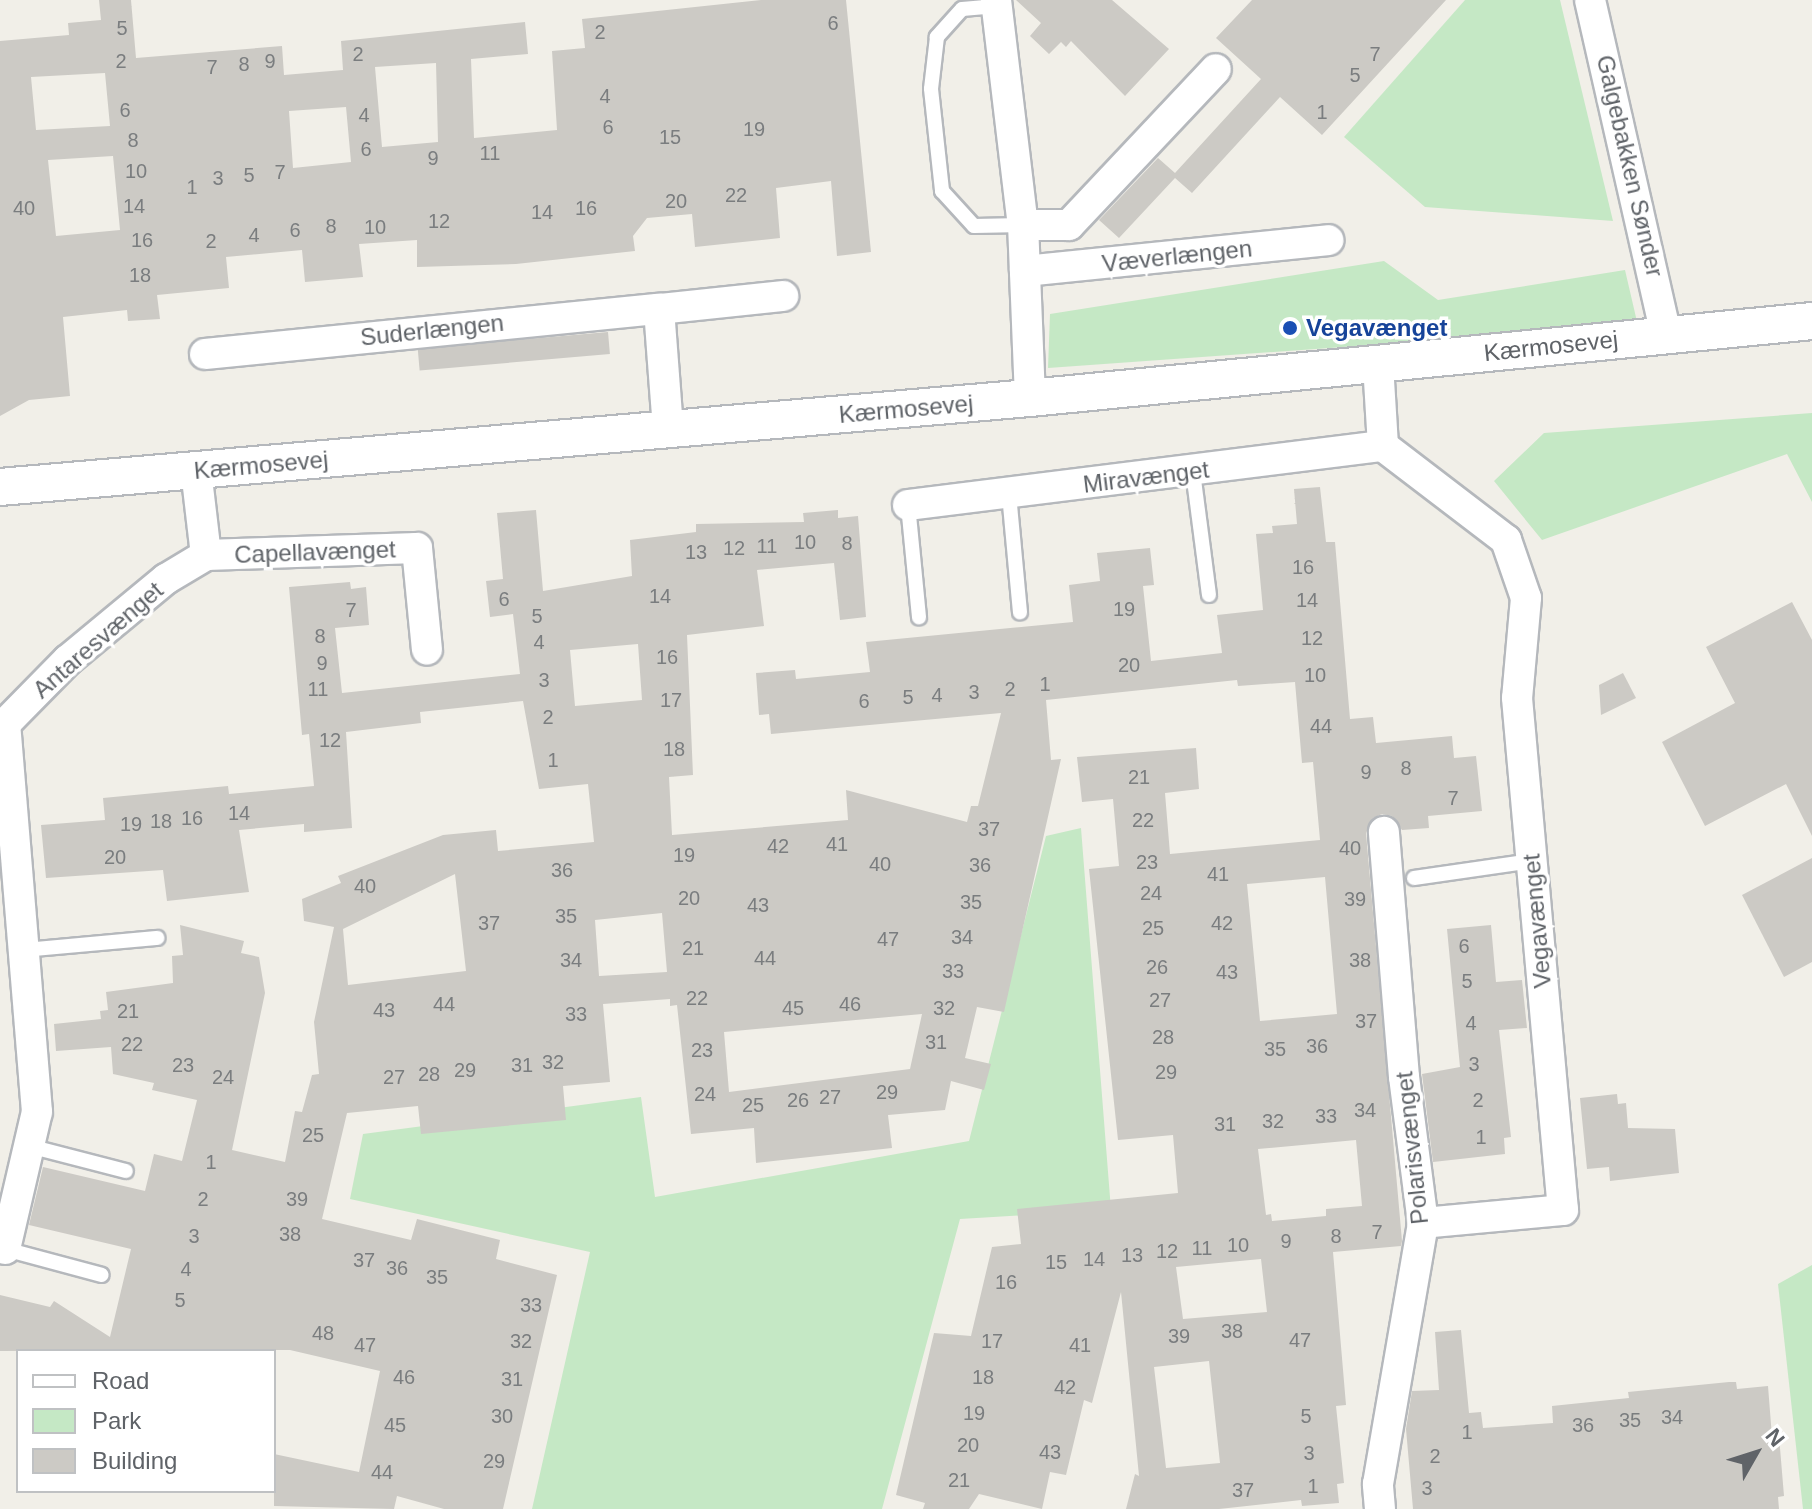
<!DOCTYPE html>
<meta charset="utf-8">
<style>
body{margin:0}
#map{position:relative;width:1812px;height:1509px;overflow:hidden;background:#f1efe8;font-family:Helvetica,sans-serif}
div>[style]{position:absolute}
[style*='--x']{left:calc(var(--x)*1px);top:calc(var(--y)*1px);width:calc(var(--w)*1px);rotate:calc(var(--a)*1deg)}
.green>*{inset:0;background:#c5e8c5}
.building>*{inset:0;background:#cccac5;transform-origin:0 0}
.roads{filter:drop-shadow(2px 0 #b5b8bc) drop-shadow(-2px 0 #b5b8bc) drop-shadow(0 2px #b5b8bc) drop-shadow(0 -2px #b5b8bc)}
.service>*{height:14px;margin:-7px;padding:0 7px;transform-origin:7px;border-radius:7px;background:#fff}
.minor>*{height:30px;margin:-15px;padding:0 15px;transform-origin:15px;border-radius:15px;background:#fff}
.tertiary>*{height:36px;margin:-18px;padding:0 18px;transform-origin:18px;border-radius:18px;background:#fff}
.dots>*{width:22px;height:22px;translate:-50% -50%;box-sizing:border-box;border:4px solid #fff;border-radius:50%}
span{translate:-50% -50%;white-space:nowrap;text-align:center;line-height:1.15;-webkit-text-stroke:7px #fff;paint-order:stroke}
.number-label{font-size:20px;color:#7a7d7f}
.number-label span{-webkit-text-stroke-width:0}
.street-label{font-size:24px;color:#5f6368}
.transit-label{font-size:24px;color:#164399;font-weight:700}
.left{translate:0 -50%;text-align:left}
.legend{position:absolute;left:16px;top:1349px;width:260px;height:144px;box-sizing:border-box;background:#fff;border:2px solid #bfc1c3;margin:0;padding:10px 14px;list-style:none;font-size:24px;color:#5f6368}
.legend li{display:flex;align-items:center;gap:16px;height:40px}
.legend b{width:40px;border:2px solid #bfc1c3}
.north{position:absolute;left:1716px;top:1413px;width:80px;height:80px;-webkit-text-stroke:6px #fff;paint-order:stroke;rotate:51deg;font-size:22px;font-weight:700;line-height:32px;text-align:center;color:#5f6368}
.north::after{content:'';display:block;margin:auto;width:28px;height:36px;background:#5f6368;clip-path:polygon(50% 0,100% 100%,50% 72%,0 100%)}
</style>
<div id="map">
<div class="green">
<div style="clip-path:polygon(1465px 0,1560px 0,1613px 221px,1425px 207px,1344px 137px)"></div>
<div style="clip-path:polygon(1384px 261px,1438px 300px,1625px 270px,1638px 326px,1048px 368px,1050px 314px)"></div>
<div style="clip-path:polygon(1812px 413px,1812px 502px,1787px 454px,1542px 540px,1494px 481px,1544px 433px)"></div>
<div style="clip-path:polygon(1081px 828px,1111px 1210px,960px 1219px,882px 1509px,532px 1509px,590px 1252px,350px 1199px,363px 1134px,641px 1097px,655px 1197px,969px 1141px,1046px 836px)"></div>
<div style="clip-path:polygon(1812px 1265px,1812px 1509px,1803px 1509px,1778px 1284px)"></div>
</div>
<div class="building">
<div style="clip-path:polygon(evenodd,99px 0,131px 0,136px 58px,282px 46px,284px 75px,343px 70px,341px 41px,525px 22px,528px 54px,471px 59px,474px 138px,557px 130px,552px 51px,585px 48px,582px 19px,761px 0,846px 0,871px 252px,837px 256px,831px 181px,776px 188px,780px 238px,695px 247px,692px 214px,647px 218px,633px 236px,635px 251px,516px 264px,417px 267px,417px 240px,359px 244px,363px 277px,305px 282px,302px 250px,226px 257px,229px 288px,157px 295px,160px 319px,128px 321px,127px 310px,63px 317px,70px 396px,29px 400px,0 416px,0 41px,69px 35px,68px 23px,101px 20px,99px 0,436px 63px,438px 142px,382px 147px,375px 67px,436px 63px,99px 0,105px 73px,110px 126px,36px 130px,31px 77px,105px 73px,99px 0,346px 107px,351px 162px,293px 168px,289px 111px,346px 107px,99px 0,113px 156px,120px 230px,56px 236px,48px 160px,113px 156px)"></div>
<div style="clip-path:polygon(1016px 0,1112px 0,1169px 49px,1125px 96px,1071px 41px,1066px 47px,1061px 42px,1049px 54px,1030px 36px,1041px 23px)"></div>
<div style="clip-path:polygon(1252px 0,1446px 0,1322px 135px,1280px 97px,1192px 193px,1175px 178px,1119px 238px,1099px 220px,1158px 158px,1175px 173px,1261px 79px,1216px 38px)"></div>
<div style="left:608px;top:332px;width:22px;height:191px;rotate:85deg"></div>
<div style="clip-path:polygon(evenodd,1320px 487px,1326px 542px,1335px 542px,1350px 719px,1373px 717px,1376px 743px,1452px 736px,1454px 758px,1476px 756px,1482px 811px,1428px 816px,1429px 828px,1402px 830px,1392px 816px,1382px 814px,1373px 818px,1366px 833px,1402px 1241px,1401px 1246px,1333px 1252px,1346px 1405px,1336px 1406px,1344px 1483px,1337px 1484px,1339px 1503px,1302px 1506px,1301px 1500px,1219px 1509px,1126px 1509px,1135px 1474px,1139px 1476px,1121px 1292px,1092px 1403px,1084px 1400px,1066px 1475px,1050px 1472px,1042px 1509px,979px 1494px,969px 1509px,923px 1509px,925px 1503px,896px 1495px,934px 1333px,971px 1336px,992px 1247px,1021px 1244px,1017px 1209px,1178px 1193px,1173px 1135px,1118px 1140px,1089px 869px,1119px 866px,1113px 799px,1082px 802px,1077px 757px,1196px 748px,1199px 789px,1165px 793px,1170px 854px,1320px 840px,1313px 762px,1302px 763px,1295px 682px,1238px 686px,1237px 680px,1046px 700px,1051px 760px,1061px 759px,1004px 1012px,977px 1007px,965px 1058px,991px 1064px,984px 1090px,951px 1081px,945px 1110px,888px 1115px,892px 1148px,756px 1163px,754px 1128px,691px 1134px,677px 1005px,670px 1006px,670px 999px,603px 1004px,610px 1082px,563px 1086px,566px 1120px,421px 1134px,418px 1106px,347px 1113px,322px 1219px,411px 1240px,417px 1219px,500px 1240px,496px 1259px,557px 1275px,503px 1509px,444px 1509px,397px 1496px,394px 1509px,274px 1506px,274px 1454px,359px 1472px,380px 1371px,290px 1350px,0 1351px,0 1295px,50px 1307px,54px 1301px,110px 1337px,131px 1249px,29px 1225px,43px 1167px,145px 1191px,154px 1154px,182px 1161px,197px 1100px,152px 1090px,154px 1083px,113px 1074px,111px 1047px,56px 1051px,54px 1024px,101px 1019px,100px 1011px,108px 1010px,106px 992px,173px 983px,172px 956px,183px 955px,180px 925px,244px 941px,241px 953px,259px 957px,265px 993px,232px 1150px,285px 1162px,295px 1111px,302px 1112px,312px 1075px,319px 1074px,314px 1022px,334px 927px,304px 921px,302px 899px,341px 883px,338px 876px,443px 835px,496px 830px,498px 851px,594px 842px,588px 784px,539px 789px,523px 701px,420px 712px,421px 723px,346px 732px,352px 828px,304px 832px,304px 824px,239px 830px,249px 892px,167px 901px,163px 870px,46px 878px,41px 825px,105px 820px,103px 798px,228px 786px,229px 794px,314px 786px,309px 734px,302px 735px,289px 587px,350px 582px,351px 589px,366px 587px,369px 625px,335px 628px,342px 693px,520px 674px,513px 614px,490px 617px,486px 581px,503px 579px,497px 513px,536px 510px,543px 591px,632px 576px,630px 540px,696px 532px,696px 524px,804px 522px,803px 513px,838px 510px,838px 518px,858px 516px,866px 617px,840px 620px,834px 563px,757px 570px,764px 626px,687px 635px,693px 775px,669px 777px,672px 835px,848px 820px,846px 790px,967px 822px,971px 806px,978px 806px,1001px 713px,771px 734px,769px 714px,759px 715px,756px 673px,795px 670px,796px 679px,870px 672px,866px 642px,1073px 622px,1069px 585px,1100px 581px,1097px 553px,1150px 548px,1154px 585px,1143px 586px,1151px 661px,1222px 653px,1217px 615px,1263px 610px,1256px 534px,1273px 533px,1272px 526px,1297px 524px,1294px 489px,1320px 487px,638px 644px,642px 700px,575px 706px,570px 650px,638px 644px,1320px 487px,455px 874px,466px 971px,348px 985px,343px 929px,455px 874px,1320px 487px,1325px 877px,1337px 1014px,1260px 1021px,1247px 884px,1325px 877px,1320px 487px,662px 913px,667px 972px,599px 976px,595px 920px,662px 913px,1320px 487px,922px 1014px,910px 1069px,729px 1092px,724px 1032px,922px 1014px,1320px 487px,1356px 1140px,1362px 1206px,1326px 1209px,1326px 1216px,1272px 1221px,1271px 1214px,1266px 1215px,1258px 1149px,1356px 1140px,1320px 487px,1261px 1259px,1267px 1312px,1183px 1319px,1176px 1267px,1261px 1259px,1320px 487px,1209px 1361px,1220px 1463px,1166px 1468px,1154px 1367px,1209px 1361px)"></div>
<div style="clip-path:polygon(1792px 602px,1812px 640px,1812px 836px,1786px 784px,1705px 826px,1662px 742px,1735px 703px,1706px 647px)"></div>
<div style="clip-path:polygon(1623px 673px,1636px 698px,1601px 715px,1599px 685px)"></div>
<div style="clip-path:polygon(1812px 858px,1812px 962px,1784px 977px,1742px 895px)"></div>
<div style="clip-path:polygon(1491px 925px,1496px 982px,1522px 980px,1527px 1028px,1499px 1030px,1511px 1137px,1504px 1138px,1505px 1154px,1433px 1162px,1422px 1074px,1460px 1067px,1447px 929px)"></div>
<div style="clip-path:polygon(1617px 1094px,1618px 1104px,1626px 1103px,1628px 1128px,1675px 1129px,1679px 1173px,1610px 1181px,1609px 1167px,1587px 1169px,1580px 1098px)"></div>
<div style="clip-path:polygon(1461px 1330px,1469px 1413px,1481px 1412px,1483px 1428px,1553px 1423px,1552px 1406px,1629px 1398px,1628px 1392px,1729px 1382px,1736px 1382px,1737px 1389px,1768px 1386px,1772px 1437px,1779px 1436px,1784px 1496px,1778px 1497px,1779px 1509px,1413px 1509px,1406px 1429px,1412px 1391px,1439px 1390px,1435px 1332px)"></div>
</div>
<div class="roads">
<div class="service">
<div style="--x:997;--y:6;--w:35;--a:175"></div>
<div style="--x:962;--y:9;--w:38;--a:132"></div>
<div style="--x:937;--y:37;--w:52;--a:96.6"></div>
<div style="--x:931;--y:89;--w:103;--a:83.8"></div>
<div style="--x:942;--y:191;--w:47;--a:47.6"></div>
<div style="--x:974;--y:226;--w:49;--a:-1.2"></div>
<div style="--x:1193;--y:472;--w:124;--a:82.6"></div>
<div style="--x:1009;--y:494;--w:119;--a:84.7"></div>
<div style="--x:908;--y:505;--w:113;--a:84.4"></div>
<div style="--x:1414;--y:878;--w:119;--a:-8.2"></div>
<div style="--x:24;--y:950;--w:134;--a:-5.2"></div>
<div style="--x:29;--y:1146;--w:100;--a:14.5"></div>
<div style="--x:5;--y:1249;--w:100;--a:15"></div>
</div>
<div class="minor">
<div style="--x:996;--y:0;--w:227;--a:83.2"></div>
<div style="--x:1590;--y:0;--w:343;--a:77.2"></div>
<div style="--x:1025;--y:271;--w:305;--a:-5.8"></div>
<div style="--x:659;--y:309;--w:125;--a:-6"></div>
<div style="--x:205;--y:354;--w:456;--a:-5.7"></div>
<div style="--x:659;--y:309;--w:121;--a:85.7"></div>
<div style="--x:1378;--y:364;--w:82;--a:86.5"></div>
<div style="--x:1383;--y:446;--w:155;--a:37.4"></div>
<div style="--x:1506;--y:540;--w:61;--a:71"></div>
<div style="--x:1526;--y:598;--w:100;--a:95.1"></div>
<div style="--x:1517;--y:698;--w:514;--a:84.87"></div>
<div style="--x:1563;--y:1210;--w:141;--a:174.7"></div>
<div style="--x:1030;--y:398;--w:173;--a:-92.3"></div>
<div style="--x:1023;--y:225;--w:46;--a:0"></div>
<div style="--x:1069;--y:225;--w:214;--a:-46.7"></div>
<div style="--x:908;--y:505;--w:479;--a:-7.1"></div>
<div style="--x:206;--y:555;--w:211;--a:-1.9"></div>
<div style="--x:417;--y:548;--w:102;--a:84.4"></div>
<div style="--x:5;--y:1249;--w:141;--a:-76.9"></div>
<div style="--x:37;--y:1112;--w:389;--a:-94.7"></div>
<div style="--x:5;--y:724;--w:90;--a:-45.5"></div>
<div style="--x:68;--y:660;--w:127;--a:-39.6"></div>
<div style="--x:166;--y:579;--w:47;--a:-31"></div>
<div style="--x:206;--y:555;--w:86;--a:-96.7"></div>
<div style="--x:1380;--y:1509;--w:25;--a:-95"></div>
<div style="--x:1378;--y:1484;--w:265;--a:-80.2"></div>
<div style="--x:1423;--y:1223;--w:147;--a:-97.4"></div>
<div style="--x:1404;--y:1077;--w:246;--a:-94.7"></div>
</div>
<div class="tertiary">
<div style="--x:0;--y:487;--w:1034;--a:-4.94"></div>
<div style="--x:1030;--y:398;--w:786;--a:-5.62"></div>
</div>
</div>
<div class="dots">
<div style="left:1290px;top:328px;background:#1a4fb4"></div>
</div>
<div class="number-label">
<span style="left:833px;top:23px">6</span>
<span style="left:122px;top:28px">5</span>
<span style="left:600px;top:32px">2</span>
<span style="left:358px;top:54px">2</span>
<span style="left:1375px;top:54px">7</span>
<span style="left:121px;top:61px">2</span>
<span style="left:270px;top:61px">9</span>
<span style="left:244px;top:64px">8</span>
<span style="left:212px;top:67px">7</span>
<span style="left:1355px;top:75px">5</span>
<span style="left:605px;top:96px">4</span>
<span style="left:125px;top:110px">6</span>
<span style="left:1322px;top:112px">1</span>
<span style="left:364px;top:115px">4</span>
<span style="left:608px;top:127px">6</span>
<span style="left:754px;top:129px">19</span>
<span style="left:670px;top:137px">15</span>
<span style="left:133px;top:140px">8</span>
<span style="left:366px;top:149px">6</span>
<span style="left:490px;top:153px">11</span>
<span style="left:433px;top:158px">9</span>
<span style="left:136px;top:171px">10</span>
<span style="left:280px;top:172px">7</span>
<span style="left:249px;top:175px">5</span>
<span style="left:218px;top:178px">3</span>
<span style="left:192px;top:187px">1</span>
<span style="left:736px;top:195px">22</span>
<span style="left:676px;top:201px">20</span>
<span style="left:134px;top:206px">14</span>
<span style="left:24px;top:208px">40</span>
<span style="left:586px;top:208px">16</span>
<span style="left:542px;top:212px">14</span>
<span style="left:439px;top:221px">12</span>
<span style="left:331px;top:226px">8</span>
<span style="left:375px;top:227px">10</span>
<span style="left:295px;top:230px">6</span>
<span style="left:254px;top:235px">4</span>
<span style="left:142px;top:240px">16</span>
<span style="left:211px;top:241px">2</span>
<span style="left:140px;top:275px">18</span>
<span style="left:805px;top:542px">10</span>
<span style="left:847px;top:543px">8</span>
<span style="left:767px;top:546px">11</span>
<span style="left:734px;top:548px">12</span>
<span style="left:696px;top:552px">13</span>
<span style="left:1303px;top:567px">16</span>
<span style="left:660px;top:596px">14</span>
<span style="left:504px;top:599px">6</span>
<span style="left:1307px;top:600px">14</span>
<span style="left:1124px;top:609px">19</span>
<span style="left:351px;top:610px">7</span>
<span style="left:537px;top:616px">5</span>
<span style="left:320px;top:636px">8</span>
<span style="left:1312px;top:638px">12</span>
<span style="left:539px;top:642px">4</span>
<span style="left:667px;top:657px">16</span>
<span style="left:322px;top:663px">9</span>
<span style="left:1129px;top:665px">20</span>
<span style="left:1315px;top:675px">10</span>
<span style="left:544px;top:680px">3</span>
<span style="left:1045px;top:684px">1</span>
<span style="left:318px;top:689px">11</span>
<span style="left:1010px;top:689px">2</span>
<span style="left:974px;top:692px">3</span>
<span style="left:937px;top:695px">4</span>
<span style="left:908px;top:697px">5</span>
<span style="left:671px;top:700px">17</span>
<span style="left:864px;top:701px">6</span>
<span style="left:548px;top:717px">2</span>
<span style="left:1321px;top:726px">44</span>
<span style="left:330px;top:740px">12</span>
<span style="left:674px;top:749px">18</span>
<span style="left:553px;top:760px">1</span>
<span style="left:1406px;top:768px">8</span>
<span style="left:1366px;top:772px">9</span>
<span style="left:1139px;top:777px">21</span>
<span style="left:1453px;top:798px">7</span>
<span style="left:239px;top:813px">14</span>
<span style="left:192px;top:818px">16</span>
<span style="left:1143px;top:820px">22</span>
<span style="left:161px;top:821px">18</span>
<span style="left:131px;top:824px">19</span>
<span style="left:989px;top:829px">37</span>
<span style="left:837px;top:844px">41</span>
<span style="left:778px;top:846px">42</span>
<span style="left:1350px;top:848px">40</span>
<span style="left:684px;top:855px">19</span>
<span style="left:115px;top:857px">20</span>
<span style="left:1147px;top:862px">23</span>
<span style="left:880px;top:864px">40</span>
<span style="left:980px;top:865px">36</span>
<span style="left:562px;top:870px">36</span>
<span style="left:1218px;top:874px">41</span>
<span style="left:365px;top:886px">40</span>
<span style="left:1151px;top:893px">24</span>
<span style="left:689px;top:898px">20</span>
<span style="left:1355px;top:899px">39</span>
<span style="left:971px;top:902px">35</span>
<span style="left:758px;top:905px">43</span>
<span style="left:566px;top:916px">35</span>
<span style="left:489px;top:923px">37</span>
<span style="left:1222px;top:923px">42</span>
<span style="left:1153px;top:928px">25</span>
<span style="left:962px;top:937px">34</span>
<span style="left:888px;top:939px">47</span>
<span style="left:1464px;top:946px">6</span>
<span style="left:693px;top:948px">21</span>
<span style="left:765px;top:958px">44</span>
<span style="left:571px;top:960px">34</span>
<span style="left:1360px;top:960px">38</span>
<span style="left:1157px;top:967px">26</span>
<span style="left:953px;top:971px">33</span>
<span style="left:1227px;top:972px">43</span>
<span style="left:1467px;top:981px">5</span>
<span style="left:697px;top:998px">22</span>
<span style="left:1160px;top:1000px">27</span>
<span style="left:444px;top:1004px">44</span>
<span style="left:850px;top:1004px">46</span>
<span style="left:793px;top:1008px">45</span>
<span style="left:944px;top:1008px">32</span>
<span style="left:384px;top:1010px">43</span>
<span style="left:128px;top:1011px">21</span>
<span style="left:576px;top:1014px">33</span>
<span style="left:1366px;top:1021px">37</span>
<span style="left:1471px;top:1023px">4</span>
<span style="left:1163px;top:1037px">28</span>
<span style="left:936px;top:1042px">31</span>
<span style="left:132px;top:1044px">22</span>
<span style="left:1317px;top:1046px">36</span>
<span style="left:1275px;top:1049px">35</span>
<span style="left:702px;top:1050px">23</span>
<span style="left:553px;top:1062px">32</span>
<span style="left:1474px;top:1064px">3</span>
<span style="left:183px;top:1065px">23</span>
<span style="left:522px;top:1065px">31</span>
<span style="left:465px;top:1070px">29</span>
<span style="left:1166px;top:1072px">29</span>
<span style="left:429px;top:1074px">28</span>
<span style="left:223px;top:1077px">24</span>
<span style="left:394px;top:1077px">27</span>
<span style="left:887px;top:1092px">29</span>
<span style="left:705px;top:1094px">24</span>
<span style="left:830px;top:1097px">27</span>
<span style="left:798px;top:1100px">26</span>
<span style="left:1478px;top:1100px">2</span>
<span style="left:753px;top:1105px">25</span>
<span style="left:1365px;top:1110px">34</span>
<span style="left:1326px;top:1116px">33</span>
<span style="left:1273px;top:1121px">32</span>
<span style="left:1225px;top:1124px">31</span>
<span style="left:313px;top:1135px">25</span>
<span style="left:1481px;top:1137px">1</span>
<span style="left:211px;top:1162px">1</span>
<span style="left:203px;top:1199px">2</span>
<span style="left:297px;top:1199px">39</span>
<span style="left:1377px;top:1232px">7</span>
<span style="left:290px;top:1234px">38</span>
<span style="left:194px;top:1236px">3</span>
<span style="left:1336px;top:1236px">8</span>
<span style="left:1286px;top:1241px">9</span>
<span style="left:1238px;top:1245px">10</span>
<span style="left:1202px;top:1248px">11</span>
<span style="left:1167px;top:1251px">12</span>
<span style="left:1132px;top:1255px">13</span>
<span style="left:1094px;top:1259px">14</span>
<span style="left:364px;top:1260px">37</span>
<span style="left:1056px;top:1262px">15</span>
<span style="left:397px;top:1268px">36</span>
<span style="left:186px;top:1269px">4</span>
<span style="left:437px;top:1277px">35</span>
<span style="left:1006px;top:1282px">16</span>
<span style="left:180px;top:1300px">5</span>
<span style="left:531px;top:1305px">33</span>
<span style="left:1232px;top:1331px">38</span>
<span style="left:323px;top:1333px">48</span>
<span style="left:1179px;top:1336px">39</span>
<span style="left:1300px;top:1340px">47</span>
<span style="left:521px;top:1341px">32</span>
<span style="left:992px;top:1341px">17</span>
<span style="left:365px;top:1345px">47</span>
<span style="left:1080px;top:1345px">41</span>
<span style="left:404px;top:1377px">46</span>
<span style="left:983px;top:1377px">18</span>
<span style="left:512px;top:1379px">31</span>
<span style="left:1065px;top:1387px">42</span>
<span style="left:974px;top:1413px">19</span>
<span style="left:502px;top:1416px">30</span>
<span style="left:1306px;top:1416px">5</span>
<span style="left:1672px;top:1417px">34</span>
<span style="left:1630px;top:1420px">35</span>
<span style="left:395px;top:1425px">45</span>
<span style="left:1583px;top:1425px">36</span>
<span style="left:1467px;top:1432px">1</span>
<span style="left:968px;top:1445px">20</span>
<span style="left:1050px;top:1452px">43</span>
<span style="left:1309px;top:1453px">3</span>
<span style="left:1435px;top:1456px">2</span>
<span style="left:494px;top:1461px">29</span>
<span style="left:382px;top:1472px">44</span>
<span style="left:959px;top:1480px">21</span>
<span style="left:1313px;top:1486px">1</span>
<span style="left:1427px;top:1488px">3</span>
<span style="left:1243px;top:1490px">37</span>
</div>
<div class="street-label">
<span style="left:1630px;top:166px;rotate:77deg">Galgebakken Sønder</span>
<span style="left:1177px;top:256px;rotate:-6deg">Væverlængen</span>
<span style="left:432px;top:330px;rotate:-6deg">Suderlængen</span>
<span style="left:1551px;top:346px;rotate:-6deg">Kærmosevej</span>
<span style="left:906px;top:409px;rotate:-5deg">Kærmosevej</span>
<span style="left:261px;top:465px;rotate:-5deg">Kærmosevej</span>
<span style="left:1146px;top:477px;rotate:-7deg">Miravænget</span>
<span style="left:315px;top:552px;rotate:-2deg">Capellavænget</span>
<span style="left:98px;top:640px;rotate:-41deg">Antaresvænget</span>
<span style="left:1537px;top:921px;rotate:-95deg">Vegavænget</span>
<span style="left:1412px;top:1148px;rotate:-96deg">Polarisvænget</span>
</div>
<div class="transit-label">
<span class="left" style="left:1306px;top:328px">Vegavænget</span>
</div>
<ul class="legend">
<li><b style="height:10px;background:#fff"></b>Road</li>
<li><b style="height:22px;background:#c5e8c5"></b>Park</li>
<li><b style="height:22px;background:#cccac5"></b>Building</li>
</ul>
<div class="north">N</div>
</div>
